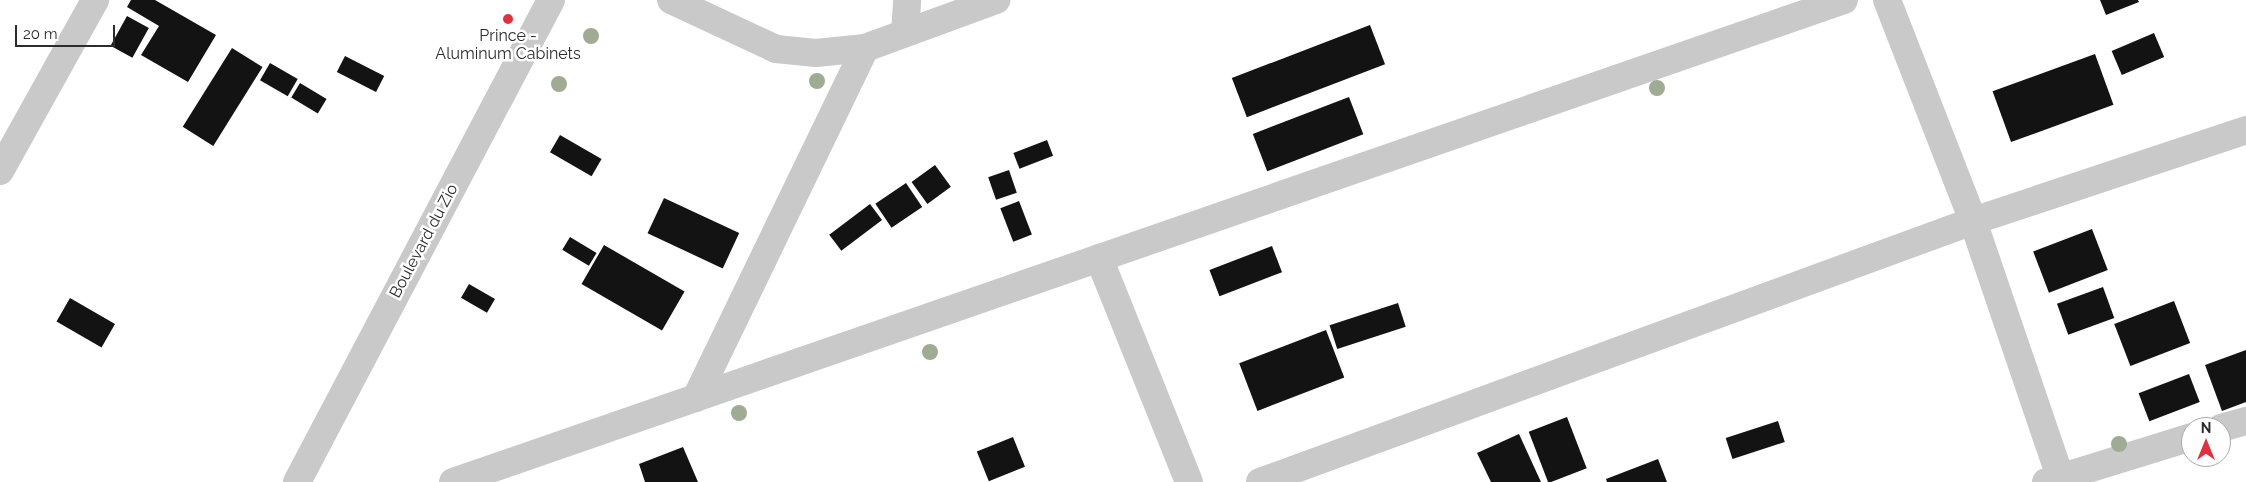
<!DOCTYPE html>
<style>
body{margin:0}
#map{position:relative;width:2246px;height:482px;overflow:hidden;background:#fff;font-family:Raleway,sans-serif}
div>[style]{position:absolute}
[style*='--x']{left:calc(var(--x)*1px);top:calc(var(--y)*1px);width:calc(var(--w)*1px);rotate:calc(var(--a)*1deg)}
.building>*{inset:0;background:#131313;transform-origin:0 0}
.street>*{height:28px;margin:-14px;padding:0 14px;transform-origin:14px;border-radius:14px;background:#c9c9c9}
.trees>*{width:16px;height:16px;margin:-8px;border-radius:50%;background:#9fab93}
.dots>*{width:14px;height:14px;translate:-50% -50%;box-sizing:border-box;border:2px solid #fff;border-radius:50%}
span{translate:-50% -50%;white-space:nowrap;text-align:center;line-height:1.15;-webkit-text-stroke:5px #fff;paint-order:stroke}
.poi-label{font-size:16px;color:#2c2c2c}
.street-label{font-size:16px;color:#2c2c2c}
.north{position:absolute;left:2181px;top:417px;width:50px;height:50px;box-sizing:border-box;background:#fff;border:1px solid #ababab;border-radius:50%;rotate:0deg;font-size:14px;font-weight:700;line-height:20px;text-align:center;color:#2c2c2c}
.north::after{content:'';display:block;margin:auto;width:18px;height:22px;background:#e1303e;clip-path:polygon(50% 0,100% 100%,50% 72%,0 100%)}
.scale{position:absolute;left:15px;top:25px;width:100px;height:22px;box-sizing:border-box;border:2px solid #2c2c2c;border-top:0;padding-left:6px;font-size:15px;line-height:18px;white-space:nowrap;color:#2c2c2c;-webkit-text-stroke:4px #fff;paint-order:stroke}
</style>
<div id="map">
<div class="building">
<div style="clip-path:polygon(131px 0,155px 0,216px 35px,188px 82px,141px 55px,159px 26px,127px 7px)"></div>
<div style="clip-path:polygon(2100px 0,2138px 0,2139px 2px,2106px 15px)"></div>
<div style="left:127px;top:16px;width:25px;height:34px;rotate:29deg"></div>
<div style="left:1370px;top:25px;width:42px;height:148px;rotate:69deg"></div>
<div style="left:2154px;top:33px;width:26px;height:46px;rotate:67deg"></div>
<div style="left:232px;top:48px;width:36px;height:93px;rotate:32deg"></div>
<div style="left:2095px;top:54px;width:54px;height:109px;rotate:70deg"></div>
<div style="left:345px;top:56px;width:44px;height:18px;rotate:27deg"></div>
<div style="left:270px;top:63px;width:32px;height:20px;rotate:30deg"></div>
<div style="left:300px;top:83px;width:31px;height:17px;rotate:31deg"></div>
<div style="left:1349px;top:97px;width:40px;height:103px;rotate:69deg"></div>
<div style="left:560px;top:135px;width:48px;height:20px;rotate:30deg"></div>
<div style="left:1047px;top:140px;width:17px;height:36px;rotate:69deg"></div>
<div style="left:935px;top:165px;width:27px;height:29px;rotate:54deg"></div>
<div style="left:1009px;top:170px;width:24px;height:22px;rotate:71deg"></div>
<div style="left:906px;top:183px;width:29px;height:37px;rotate:56deg"></div>
<div style="left:664px;top:198px;width:83px;height:39px;rotate:25deg"></div>
<div style="left:1019px;top:201px;width:36px;height:20px;rotate:69deg"></div>
<div style="left:870px;top:204px;width:20px;height:51px;rotate:53deg"></div>
<div style="left:2092px;top:229px;width:44px;height:63px;rotate:69deg"></div>
<div style="left:570px;top:237px;width:31px;height:15px;rotate:31deg"></div>
<div style="left:604px;top:245px;width:93px;height:45px;rotate:30deg"></div>
<div style="left:1272px;top:246px;width:28px;height:67px;rotate:69deg"></div>
<div style="left:469px;top:284px;width:30px;height:16px;rotate:30deg"></div>
<div style="left:2103px;top:287px;width:33px;height:49px;rotate:70deg"></div>
<div style="left:70px;top:298px;width:52px;height:27px;rotate:30deg"></div>
<div style="left:2174px;top:301px;width:45px;height:64px;rotate:69deg"></div>
<div style="left:1398px;top:303px;width:25px;height:72px;rotate:72deg"></div>
<div style="left:1326px;top:330px;width:51px;height:93px;rotate:69deg"></div>
<div style="clip-path:polygon(2246px 350px,2246px 402px,2222px 411px,2205px 365px)"></div>
<div style="left:2189px;top:374px;width:30px;height:54px;rotate:69deg"></div>
<div style="left:1567px;top:417px;width:55px;height:41px;rotate:69deg"></div>
<div style="left:1778px;top:421px;width:22px;height:55px;rotate:72deg"></div>
<div style="clip-path:polygon(1519px 434px,1541px 482px,1491px 482px,1477px 453px)"></div>
<div style="left:1013px;top:437px;width:32px;height:39px;rotate:68deg"></div>
<div style="clip-path:polygon(683px 447px,698px 482px,645px 482px,639px 464px)"></div>
<div style="clip-path:polygon(1658px 459px,1667px 482px,1607px 482px,1606px 479px)"></div>
</div>
<div class="street">
<div style="--x:671;--y:0;--w:116;--a:25"></div>
<div style="--x:776;--y:49;--w:40;--a:5.7"></div>
<div style="--x:816;--y:53;--w:49;--a:-5.8"></div>
<div style="--x:865;--y:48;--w:140;--a:-20.1"></div>
<div style="--x:1887;--y:0;--w:237;--a:68.7"></div>
<div style="--x:1973;--y:221;--w:270;--a:71.2"></div>
<div style="--x:905;--y:32;--w:32;--a:-86"></div>
<div style="--x:0;--y:171;--w:196;--a:-60.9"></div>
<div style="--x:1099;--y:258;--w:241;--a:68.1"></div>
<div style="--x:696;--y:398;--w:389;--a:-64.2"></div>
<div style="--x:2221;--y:428;--w:26;--a:-16"></div>
<div style="--x:297;--y:482;--w:545;--a:-62.21"></div>
<div style="--x:453;--y:482;--w:1472;--a:-19.11"></div>
<div style="--x:1260;--y:482;--w:759;--a:-20.11"></div>
<div style="--x:1973;--y:221;--w:288;--a:-18.4"></div>
<div style="--x:2046;--y:482;--w:152;--a:-17.2"></div>
</div>
<div class="trees">
<div style="left:591px;top:36px"></div>
<div style="left:817px;top:81px"></div>
<div style="left:559px;top:84px"></div>
<div style="left:1657px;top:88px"></div>
<div style="left:930px;top:352px"></div>
<div style="left:739px;top:413px"></div>
<div style="left:2119px;top:444px"></div>
</div>
<div class="dots">
<div style="left:508px;top:19px;background:#e1303e"></div>
</div>
<div class="poi-label">
<span style="left:508px;top:45px">Prince -<br>Aluminum Cabinets</span>
</div>
<div class="street-label">
<span style="left:424px;top:241px;rotate:-62deg">Boulevard du Zio</span>
</div>
<div class="north">N</div>
<div class="scale">20 m</div>
</div>
